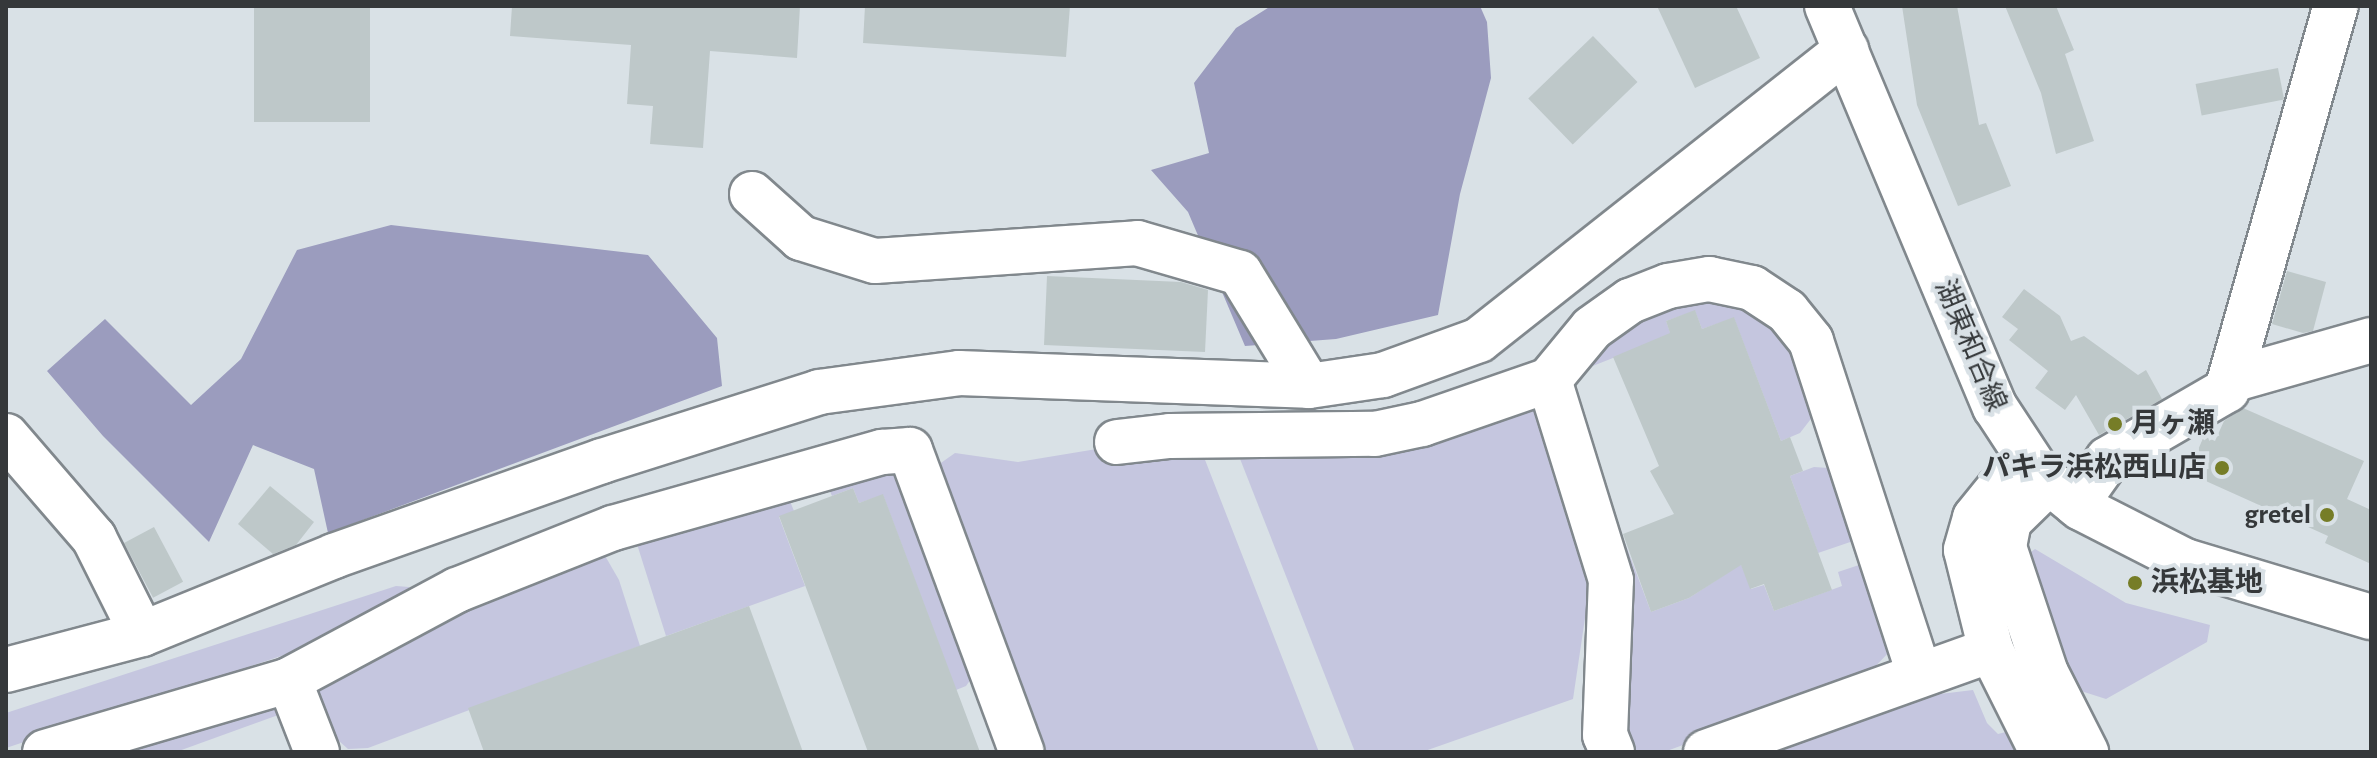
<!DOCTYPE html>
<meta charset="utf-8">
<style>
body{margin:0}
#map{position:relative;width:2377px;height:758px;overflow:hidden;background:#d9e1e6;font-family:"Alegreya Sans","Noto Sans JP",sans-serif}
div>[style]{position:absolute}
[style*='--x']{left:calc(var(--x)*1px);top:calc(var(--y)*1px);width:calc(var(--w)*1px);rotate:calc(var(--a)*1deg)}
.green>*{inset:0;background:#c5c6df}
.forest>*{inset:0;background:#9b9cbe}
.building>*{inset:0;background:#bec8c9;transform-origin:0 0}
.roads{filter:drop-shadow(2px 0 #81888d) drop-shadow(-2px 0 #81888d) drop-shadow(0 2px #81888d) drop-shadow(0 -2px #81888d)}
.minor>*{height:44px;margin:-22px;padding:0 22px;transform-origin:22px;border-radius:22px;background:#fff}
.major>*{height:44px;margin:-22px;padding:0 22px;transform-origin:22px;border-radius:22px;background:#fff}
.dots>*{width:22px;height:22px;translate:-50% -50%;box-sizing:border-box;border:4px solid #d9e1e6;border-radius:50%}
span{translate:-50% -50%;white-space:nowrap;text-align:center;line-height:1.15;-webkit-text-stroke:8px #d9e1e6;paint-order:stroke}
.street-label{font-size:28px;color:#35383a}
.poi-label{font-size:28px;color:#35383a;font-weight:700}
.left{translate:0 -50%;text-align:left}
.right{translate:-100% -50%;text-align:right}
.frame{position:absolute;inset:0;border:8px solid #35383a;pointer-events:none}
</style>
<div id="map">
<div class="green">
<div style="clip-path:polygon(1724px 297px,1787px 333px,1817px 411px,1800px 433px,1781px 441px,1734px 318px,1702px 329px,1695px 311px,1666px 321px,1671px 335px,1575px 373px,1642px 312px)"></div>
<div style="clip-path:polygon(1534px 398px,1592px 571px,1573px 699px,1422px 752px,1355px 752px,1235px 446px)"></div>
<div style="clip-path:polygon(1115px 446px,1200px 447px,1319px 752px,1035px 752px,938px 465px,955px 453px,1018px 462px)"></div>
<div style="clip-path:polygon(872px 467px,898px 473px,976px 672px,966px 686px,956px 690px,883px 495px,859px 503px,853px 488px,832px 496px,824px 478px)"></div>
<div style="clip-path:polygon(1814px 467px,1828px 468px,1836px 475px,1862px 538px,1818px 553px,1790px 476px)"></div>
<div style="clip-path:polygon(785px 489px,794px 511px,779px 517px,805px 586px,666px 636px,636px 541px)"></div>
<div style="clip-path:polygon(1625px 543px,1651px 612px,1689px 598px,1741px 564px,1751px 589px,1764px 585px,1774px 611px,1842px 586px,1838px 572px,1862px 564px,1893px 648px,1867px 675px,1849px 684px,1664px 752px,1624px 752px,1608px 549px)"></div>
<div style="clip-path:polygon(2035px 549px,2126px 603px,2210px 625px,2207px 642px,2106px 699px,2081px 691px,2061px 674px,2023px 558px)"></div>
<div style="clip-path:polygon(604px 554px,619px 580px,640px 646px,368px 748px,348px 749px,338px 740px,313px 691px,466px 595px)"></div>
<div style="clip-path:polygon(396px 586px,409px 587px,409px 597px,311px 646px,6px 748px,6px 713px)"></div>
<div style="clip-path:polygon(1973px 690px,1987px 723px,1998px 734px,2010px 731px,2020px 752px,1749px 752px,1899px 699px)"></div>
<div style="clip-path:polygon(273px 704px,281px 714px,176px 752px,67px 752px)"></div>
</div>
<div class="forest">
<div style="clip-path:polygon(1271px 6px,1480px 6px,1487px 22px,1491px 78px,1460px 194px,1438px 315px,1336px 339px,1245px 346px,1188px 212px,1151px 170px,1209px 153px,1194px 83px,1236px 28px)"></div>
<div style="clip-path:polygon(391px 225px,648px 255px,717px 338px,722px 386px,328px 533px,314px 469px,253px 445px,209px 542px,103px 436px,47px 371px,105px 319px,191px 405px,241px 359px,297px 250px)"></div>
</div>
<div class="building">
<div style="left:254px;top:6px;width:116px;height:116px"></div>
<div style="clip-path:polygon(512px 6px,800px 6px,797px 58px,710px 51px,703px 148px,650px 144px,653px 106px,627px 104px,631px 45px,510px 36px)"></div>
<div style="clip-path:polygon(865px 6px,1070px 6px,1066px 57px,863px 43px)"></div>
<div style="clip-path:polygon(1657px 6px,1736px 6px,1760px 58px,1695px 88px)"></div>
<div style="clip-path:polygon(1902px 6px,1957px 6px,1979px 125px,1986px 123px,2011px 186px,1958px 206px,1917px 105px)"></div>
<div style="clip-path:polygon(2005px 6px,2056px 6px,2074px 50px,2065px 54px,2094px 141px,2056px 154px,2041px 93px)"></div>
<div style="left:1593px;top:36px;width:64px;height:90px;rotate:46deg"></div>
<div style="left:2278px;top:68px;width:32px;height:84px;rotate:79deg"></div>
<div style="clip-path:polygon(2287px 271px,2326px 282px,2313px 331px,2303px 333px,2272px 324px)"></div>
<div style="clip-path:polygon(1047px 276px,1181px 282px,1208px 290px,1205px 352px,1044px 345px)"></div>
<div style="clip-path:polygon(2024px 289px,2060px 316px,2071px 341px,2084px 336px,2138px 375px,2146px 370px,2162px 399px,2099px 435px,2076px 395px,2065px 410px,2035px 388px,2048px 371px,2009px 340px,2018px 329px,2002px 317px)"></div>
<div style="clip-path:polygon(1695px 310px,1702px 329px,1734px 317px,1781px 441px,1790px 437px,1803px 471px,1790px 476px,1832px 590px,1774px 611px,1764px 584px,1750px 589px,1741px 565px,1689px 598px,1651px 612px,1623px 534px,1674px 514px,1650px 471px,1659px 466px,1613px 357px,1670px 333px,1666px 321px)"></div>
<div style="clip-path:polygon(2243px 408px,2364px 461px,2347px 499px,2371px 510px,2371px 564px,2325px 543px,2328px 536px,2188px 473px,2204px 436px,2215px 441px,2224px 421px)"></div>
<div style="clip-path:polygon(270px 486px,314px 522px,296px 545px,273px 554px,238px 524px)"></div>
<div style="clip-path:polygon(853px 488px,859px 503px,883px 494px,980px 752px,868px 752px,779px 516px)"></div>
<div style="left:154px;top:527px;width:62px;height:34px;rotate:62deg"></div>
<div style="clip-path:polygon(749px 606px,803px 752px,484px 752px,468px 708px)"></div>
</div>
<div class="roads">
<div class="minor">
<div style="--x:752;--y:194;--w:66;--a:41.9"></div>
<div style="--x:801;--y:238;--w:77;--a:17.3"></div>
<div style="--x:875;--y:261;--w:263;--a:-3.9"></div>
<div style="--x:1137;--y:243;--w:107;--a:16.2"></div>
<div style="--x:1240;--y:273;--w:132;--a:58.6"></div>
<div style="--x:2231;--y:380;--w:146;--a:-15.9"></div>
<div style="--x:6;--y:436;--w:135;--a:49.2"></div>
<div style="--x:94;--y:538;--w:107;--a:63.4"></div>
<div style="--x:1117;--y:442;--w:53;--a:-6.5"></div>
<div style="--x:1170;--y:436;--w:205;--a:-0.6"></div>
<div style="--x:1375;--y:434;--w:48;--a:-12"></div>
<div style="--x:1422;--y:424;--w:134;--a:-19.1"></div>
<div style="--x:2029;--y:463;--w:39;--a:140"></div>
<div style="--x:1999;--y:488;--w:38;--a:129"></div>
<div style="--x:1975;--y:518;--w:33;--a:106"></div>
<div style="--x:1966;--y:550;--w:103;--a:76"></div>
<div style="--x:1991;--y:650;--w:114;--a:63.4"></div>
<div style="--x:2048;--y:483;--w:54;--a:135.7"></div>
<div style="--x:2009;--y:521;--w:26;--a:101"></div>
<div style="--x:2004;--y:547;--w:133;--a:71.6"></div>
<div style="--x:2046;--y:673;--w:89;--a:63.1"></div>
<div style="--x:2076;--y:504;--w:55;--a:-54.6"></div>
<div style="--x:2108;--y:459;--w:138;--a:-30.1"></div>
<div style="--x:2227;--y:390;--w:399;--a:-74.2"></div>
<div style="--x:6;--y:670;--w:141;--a:-14.8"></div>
<div style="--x:142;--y:634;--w:207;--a:-22.1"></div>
<div style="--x:334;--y:556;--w:284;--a:-19.5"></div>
<div style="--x:602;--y:461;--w:228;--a:-17.6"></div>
<div style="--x:819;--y:392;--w:141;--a:-7.7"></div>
<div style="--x:959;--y:373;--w:350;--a:2.1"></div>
<div style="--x:1309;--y:386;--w:75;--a:-8.5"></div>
<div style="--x:1383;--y:375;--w:102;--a:-20"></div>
<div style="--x:1479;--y:340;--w:468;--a:-38.3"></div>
<div style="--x:45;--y:752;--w:254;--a:-16.4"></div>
<div style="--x:317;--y:752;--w:77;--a:-111.3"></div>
<div style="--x:289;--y:680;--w:191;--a:-28.2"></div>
<div style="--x:457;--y:590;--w:168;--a:-21.7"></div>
<div style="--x:613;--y:528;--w:280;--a:-15.8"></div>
<div style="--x:882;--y:452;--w:28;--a:-4"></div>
<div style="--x:910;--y:450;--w:322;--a:69.7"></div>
<div style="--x:1612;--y:752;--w:18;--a:-112"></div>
<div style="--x:1605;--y:735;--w:155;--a:-87.8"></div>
<div style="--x:1611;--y:580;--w:209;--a:-107.2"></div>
<div style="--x:1549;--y:380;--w:67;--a:-50.4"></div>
<div style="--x:1592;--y:328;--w:47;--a:-35.4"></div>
<div style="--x:1630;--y:301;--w:41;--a:-21.5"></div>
<div style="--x:1668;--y:286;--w:42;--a:-9.7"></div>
<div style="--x:1709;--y:279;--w:44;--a:11.8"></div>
<div style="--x:1752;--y:288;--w:42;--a:33.3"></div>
<div style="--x:1787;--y:311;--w:38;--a:51"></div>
<div style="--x:1811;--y:341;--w:350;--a:72"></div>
<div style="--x:1706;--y:752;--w:303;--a:-19.7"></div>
</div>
<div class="major">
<div style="--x:1827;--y:6;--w:435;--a:67.3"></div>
<div style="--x:1995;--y:407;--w:80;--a:56.7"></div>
<div style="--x:2039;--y:474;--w:54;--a:39"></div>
<div style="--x:2081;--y:508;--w:117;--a:27"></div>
<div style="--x:2185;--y:561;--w:194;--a:16.8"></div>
</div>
</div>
<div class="dots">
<div style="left:2115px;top:424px;background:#767d27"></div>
<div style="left:2222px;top:468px;background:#767d27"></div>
<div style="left:2327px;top:515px;background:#767d27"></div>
<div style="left:2135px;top:583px;background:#767d27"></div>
</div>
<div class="street-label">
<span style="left:1970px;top:346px;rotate:67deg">湖東和合線</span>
</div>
<div class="poi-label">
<span class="left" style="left:2131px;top:424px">月ヶ瀬</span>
<span class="right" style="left:2206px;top:468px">パキラ浜松西山店</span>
<span class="right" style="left:2311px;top:515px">gretel</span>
<span class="left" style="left:2151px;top:583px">浜松基地</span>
</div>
<div class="frame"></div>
</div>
